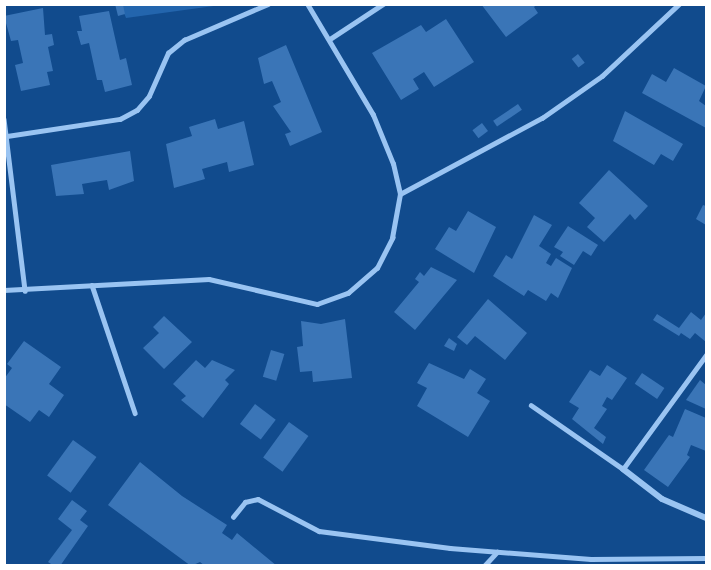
<!DOCTYPE html>
<style>
body{margin:0}
#map{position:relative;width:711px;height:570px;overflow:hidden;background:#114b8d;font-family:Rubik,sans-serif}
div>[style]{position:absolute}
[style*='--x']{left:calc(var(--x)*1px);top:calc(var(--y)*1px);width:calc(var(--w)*1px);rotate:calc(var(--a)*1deg)}
.green>*{inset:0;background:#2365ad}
.building>*{inset:0;background:#3a75b7;transform-origin:0 0}
.lane>*{height:4.5px;margin:-2.25px;padding:0 2.25px;transform-origin:2.25px;border-radius:2.25px;background:#9ac4f2}
.street>*{height:6px;margin:-3px;padding:0 3px;transform-origin:3px;border-radius:3px;background:#9ac4f2}
span{translate:-50% -50%;white-space:nowrap;text-align:center;line-height:1.15;-webkit-text-stroke:6px #114b8d;paint-order:stroke}
.frame{position:absolute;inset:0;border:6px solid #fff;pointer-events:none}
</style>
<div id="map">
<div class="green">
<div style="clip-path:polygon(121px 5px,221px 5px,126px 18px)"></div>
</div>
<div class="building">
<div style="clip-path:polygon(115px 4px,123px 5px,125px 14px,118px 16px)"></div>
<div style="clip-path:polygon(481px 4px,537px 4px,534px 7px,538px 13px,506px 37px)"></div>
<div style="clip-path:polygon(43px 8px,45px 35px,52px 34px,54px 45px,48px 47px,53px 71px,47px 72px,50px 85px,21px 91px,15px 65px,23px 63px,18px 40px,11px 41px,4px 16px)"></div>
<div style="clip-path:polygon(109px 11px,120px 60px,126px 58px,132px 85px,105px 92px,102px 80px,97px 80px,89px 43px,81px 45px,77px 31px,82px 31px,79px 16px)"></div>
<div style="clip-path:polygon(446px 19px,474px 62px,434px 87px,424px 72px,413px 79px,419px 89px,401px 100px,372px 53px,421px 25px,426px 32px)"></div>
<div style="clip-path:polygon(286px 45px,322px 132px,290px 146px,285px 134px,291px 132px,273px 106px,281px 102px,272px 81px,264px 84px,258px 58px)"></div>
<div style="left:578px;top:54px;width:11px;height:8px;rotate:52deg"></div>
<div style="clip-path:polygon(674px 68px,706px 86px,699px 101px,706px 106px,706px 128px,642px 93px,652px 74px,666px 82px)"></div>
<div style="left:518px;top:104px;width:7px;height:30px;rotate:56deg"></div>
<div style="clip-path:polygon(625px 111px,683px 144px,673px 161px,661px 154px,654px 165px,613px 141px)"></div>
<div style="clip-path:polygon(215px 119px,218px 129px,244px 121px,254px 165px,229px 172px,227px 162px,202px 169px,205px 179px,174px 188px,166px 144px,192px 136px,189px 127px)"></div>
<div style="left:482px;top:123px;width:10px;height:12px;rotate:53deg"></div>
<div style="clip-path:polygon(130px 151px,134px 181px,109px 190px,107px 180px,94px 182px,82px 184px,84px 194px,56px 196px,51px 165px)"></div>
<div style="clip-path:polygon(609px 170px,648px 206px,635px 220px,630px 214px,604px 242px,587px 227px,595px 218px,579px 203px)"></div>
<div style="clip-path:polygon(703px 205px,706px 206px,706px 225px,696px 219px)"></div>
<div style="clip-path:polygon(468px 211px,496px 227px,474px 273px,435px 249px,449px 227px,456px 231px)"></div>
<div style="clip-path:polygon(534px 215px,552px 225px,539px 246px,551px 254px,546px 263px,551px 266px,556px 258px,572px 268px,558px 298px,551px 293px,546px 301px,528px 290px,524px 296px,493px 276px,506px 255px,512px 259px)"></div>
<div style="clip-path:polygon(568px 226px,598px 245px,591px 256px,583px 251px,574px 265px,560px 256px,563px 252px,554px 247px)"></div>
<div style="clip-path:polygon(431px 267px,457px 280px,415px 330px,394px 312px,419px 282px,415px 279px,420px 272px,424px 276px)"></div>
<div style="clip-path:polygon(488px 299px,527px 333px,505px 360px,475px 336px,467px 345px,457px 337px)"></div>
<div style="clip-path:polygon(691px 312px,701px 320px,706px 313px,706px 342px,695px 333px,690px 339px,681px 333px,679px 336px,653px 320px,657px 314px,679px 328px)"></div>
<div style="clip-path:polygon(164px 316px,192px 342px,164px 369px,143px 348px,159px 333px,153px 327px)"></div>
<div style="clip-path:polygon(345px 319px,352px 378px,313px 382px,312px 371px,300px 372px,297px 347px,303px 346px,301px 321px,321px 324px)"></div>
<div style="clip-path:polygon(449px 338px,457px 344px,454px 351px,444px 346px)"></div>
<div style="clip-path:polygon(24px 341px,61px 367px,49px 384px,64px 395px,49px 417px,39px 410px,30px 422px,4px 404px,4px 379px,12px 368px,7px 364px)"></div>
<div style="left:271px;top:350px;width:14px;height:28px;rotate:17deg"></div>
<div style="clip-path:polygon(196px 360px,205px 368px,212px 360px,235px 370px,225px 380px,229px 384px,203px 418px,181px 400px,186px 396px,173px 384px)"></div>
<div style="clip-path:polygon(429px 363px,464px 379px,470px 369px,486px 379px,477px 393px,490px 401px,468px 437px,417px 406px,427px 388px,417px 383px)"></div>
<div style="clip-path:polygon(607px 365px,627px 378px,612px 400px,607px 397px,602px 406px,607px 409px,594px 428px,606px 437px,603px 444px,572px 419px,579px 408px,569px 402px,590px 370px,600px 376px)"></div>
<div style="left:642px;top:373px;width:27px;height:13px;rotate:34deg"></div>
<div style="clip-path:polygon(700px 380px,706px 385px,706px 409px,686px 400px)"></div>
<div style="left:255px;top:404px;width:26px;height:25px;rotate:37deg"></div>
<div style="clip-path:polygon(685px 409px,706px 418px,706px 451px,691px 445px,687px 455px,690px 457px,668px 487px,644px 470px,669px 435px,673px 437px)"></div>
<div style="left:289px;top:422px;width:24px;height:44px;rotate:36deg"></div>
<div style="left:73px;top:440px;width:29px;height:44px;rotate:36deg"></div>
<div style="clip-path:polygon(140px 462px,182px 496px,227px 525px,222px 533px,232px 540px,237px 533px,277px 566px,205px 566px,200px 562px,191px 566px,108px 505px)"></div>
<div style="clip-path:polygon(72px 500px,87px 511px,80px 520px,88px 526px,60px 566px,54px 566px,48px 562px,72px 530px,58px 519px)"></div>
</div>
<div class="lane">
<div style="--x:330;--y:39;--w:64;--a:-33.4"></div>
<div style="--x:4;--y:119;--w:173;--a:83"></div>
<div style="--x:7;--y:136;--w:114;--a:-8.6"></div>
<div style="--x:120;--y:119;--w:19;--a:-28"></div>
<div style="--x:137;--y:110;--w:18;--a:-49"></div>
<div style="--x:149;--y:96;--w:47;--a:-66.2"></div>
<div style="--x:168;--y:53;--w:21;--a:-39"></div>
<div style="--x:184;--y:40;--w:91;--a:-23.2"></div>
<div style="--x:400;--y:194;--w:161;--a:-28.2"></div>
<div style="--x:542;--y:118;--w:73;--a:-35"></div>
<div style="--x:602;--y:76;--w:105;--a:-43.1"></div>
<div style="--x:92;--y:285;--w:135;--a:71.4"></div>
<div style="--x:4;--y:290;--w:205;--a:-3.1"></div>
<div style="--x:209;--y:279;--w:111;--a:13"></div>
<div style="--x:317;--y:304;--w:33;--a:-20"></div>
<div style="--x:348;--y:293;--w:38;--a:-41"></div>
<div style="--x:377;--y:268;--w:34;--a:-63"></div>
<div style="--x:392;--y:238;--w:45;--a:-79.7"></div>
<div style="--x:400;--y:194;--w:31;--a:-103"></div>
<div style="--x:393;--y:164;--w:53;--a:-112.2"></div>
<div style="--x:373;--y:115;--w:129;--a:-120.7"></div>
<div style="--x:531;--y:405;--w:112;--a:34.8"></div>
<div style="--x:623;--y:469;--w:141;--a:-53.9"></div>
<div style="--x:233;--y:517;--w:19;--a:-51"></div>
<div style="--x:245;--y:502;--w:13;--a:-13"></div>
<div style="--x:258;--y:499;--w:69;--a:27.7"></div>
<div style="--x:319;--y:531;--w:132;--a:7.4"></div>
<div style="--x:450;--y:548;--w:141;--a:4.5"></div>
<div style="--x:591;--y:559;--w:115;--a:-0.5"></div>
<div style="--x:484;--y:566;--w:19;--a:-47"></div>
</div>
<div class="street">
<div style="--x:623;--y:469;--w:49;--a:37.6"></div>
<div style="--x:662;--y:499;--w:48;--a:23.4"></div>
</div>
<div class="frame"></div>
</div>
